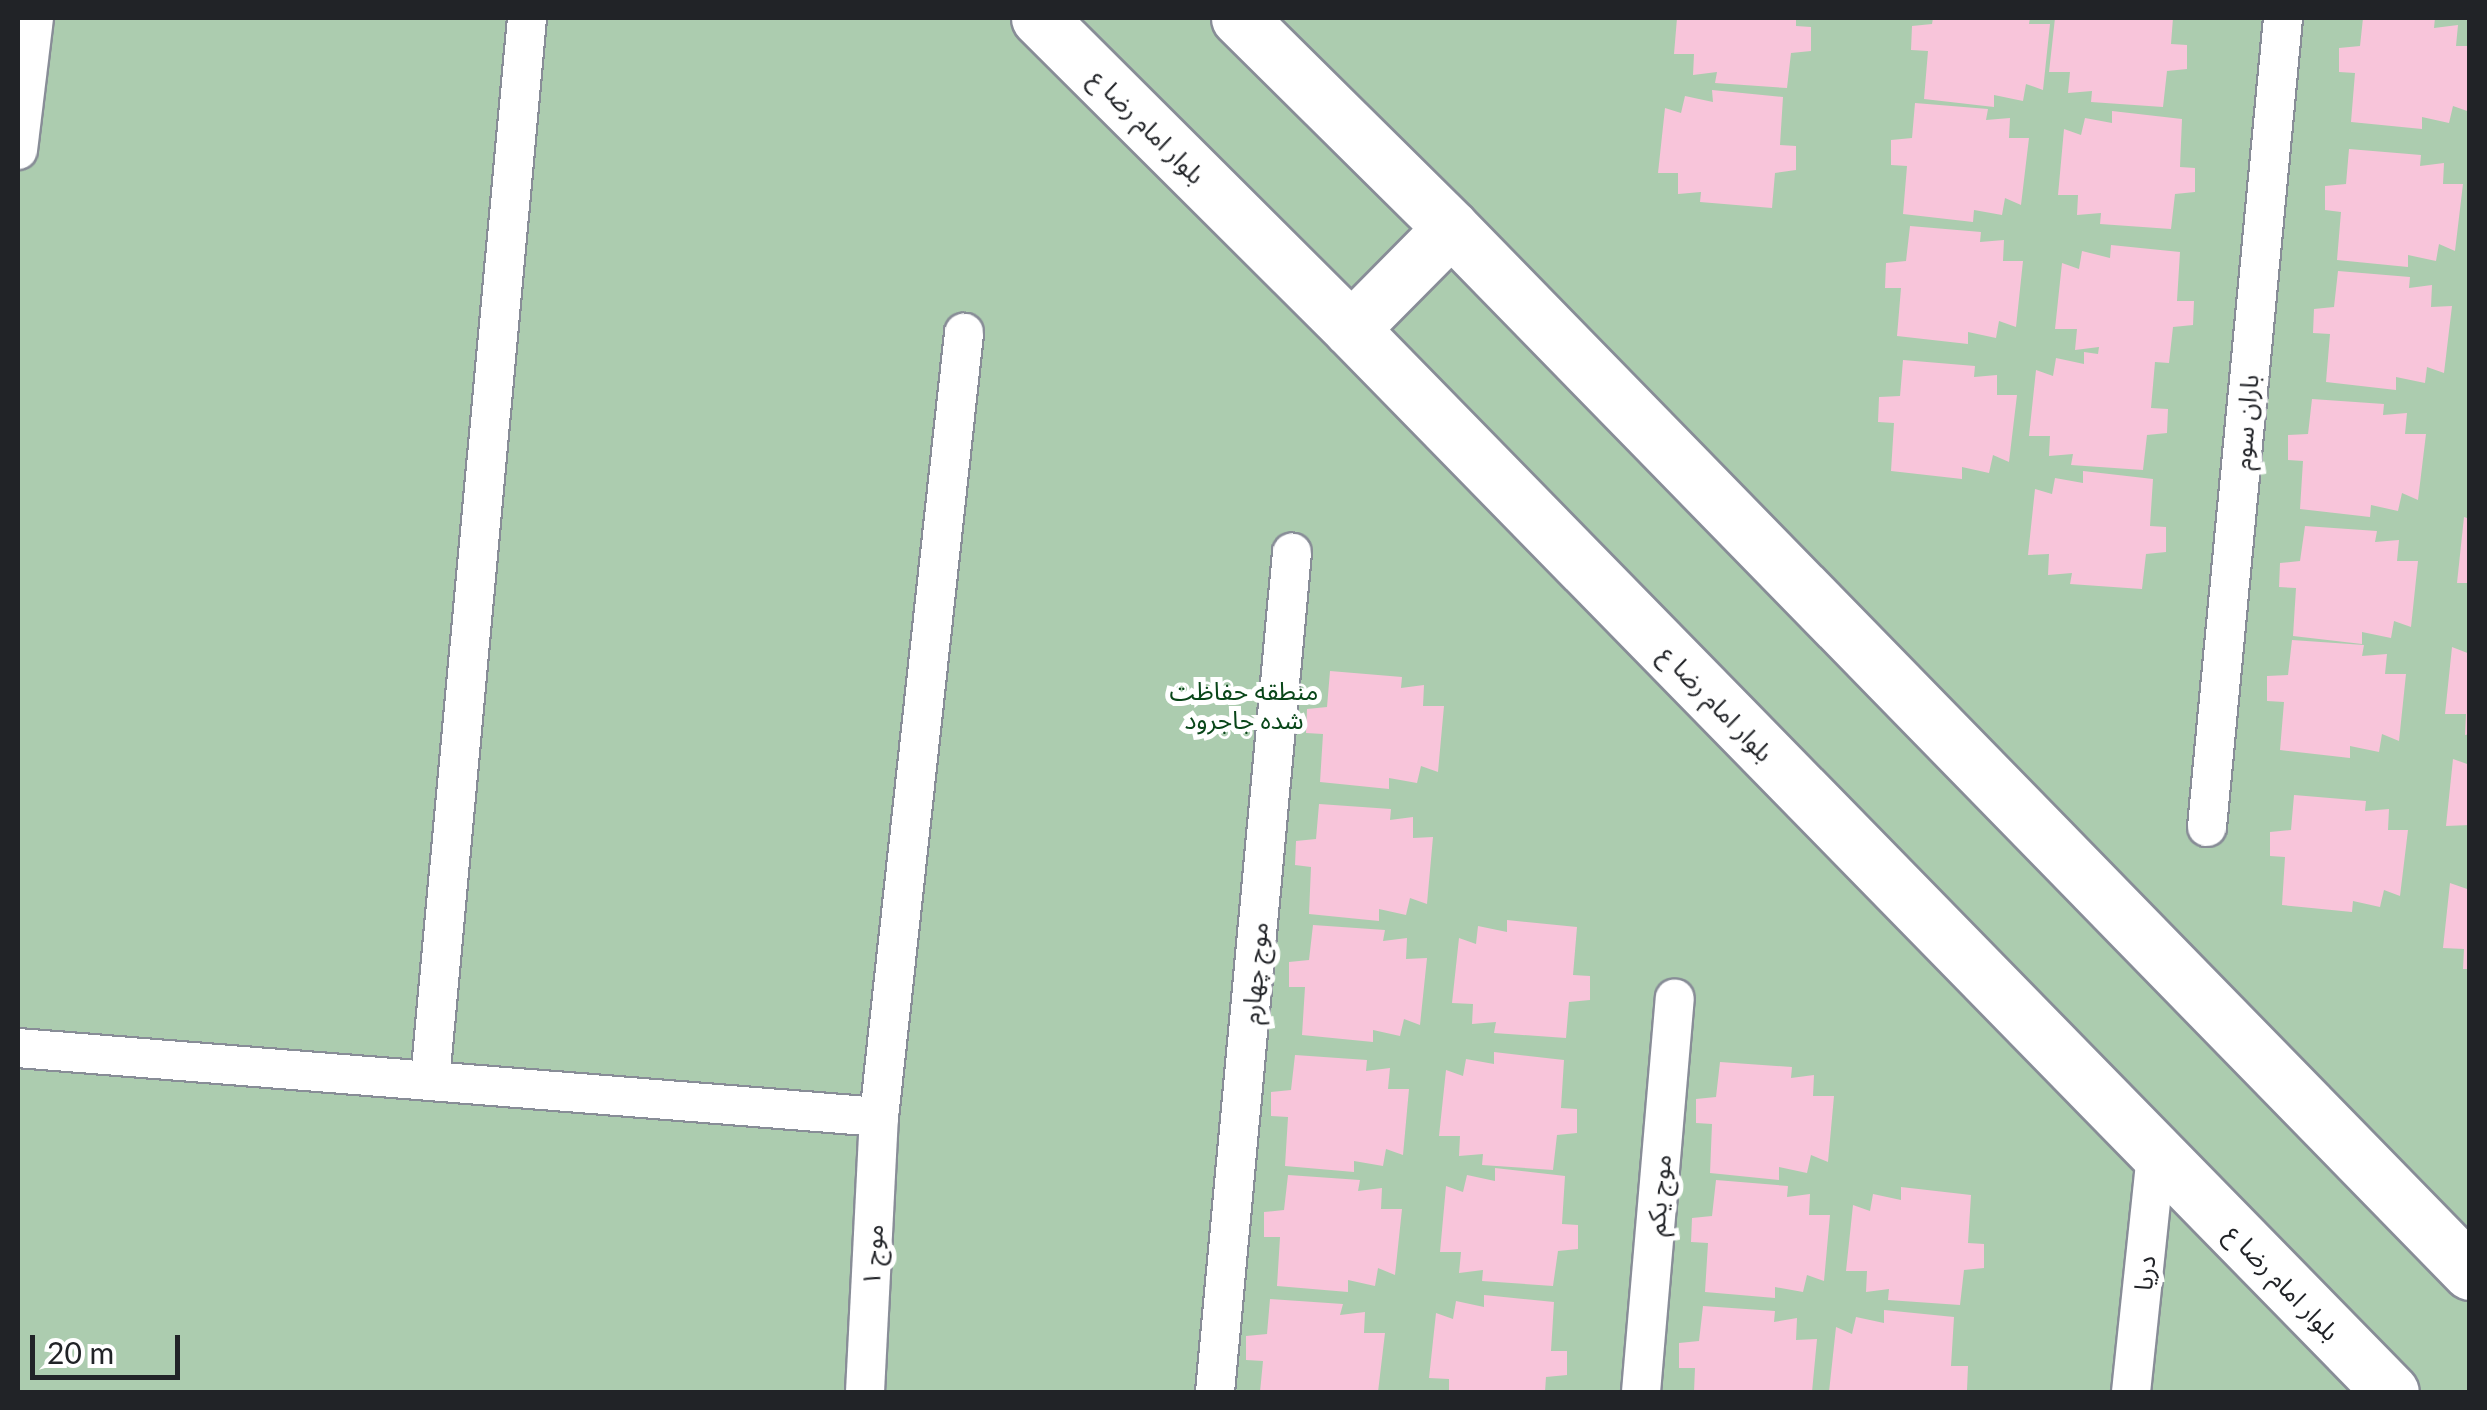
<!DOCTYPE html>
<meta charset="utf-8">
<style>
body{margin:0}
#map{position:relative;width:2487px;height:1410px;overflow:hidden;background:#e6ebf6;font-family:Lato,"Noto Sans Arabic",sans-serif}
div>[style]{position:absolute}
[style*='--x']{left:calc(var(--x)*1px);top:calc(var(--y)*1px);width:calc(var(--w)*1px);rotate:calc(var(--a)*1deg)}
.green>*{inset:0;background:#acccaf;transform-origin:0 0}
.building>*{inset:0;background:#f8c5da}
.roads{filter:drop-shadow(2px 0 #888d97) drop-shadow(-2px 0 #888d97) drop-shadow(0 2px #888d97) drop-shadow(0 -2px #888d97)}
.minor>*{height:38px;margin:-19px;padding:0 19px;transform-origin:19px;border-radius:19px;background:#fff}
.primary>*{height:55px;margin:-27.5px;padding:0 27.5px;transform-origin:27.5px;border-radius:27.5px;background:#fff}
span{translate:-50% -50%;white-space:nowrap;text-align:center;line-height:1.15;-webkit-text-stroke:10px #fff;paint-order:stroke}
.street-label{font-size:25px;color:#212327}
.park-label{font-size:25px;color:#094619}
.frame{position:absolute;inset:0;border:20px solid #212327;pointer-events:none}
.scale{position:absolute;left:30px;top:1335px;width:150px;height:45px;box-sizing:border-box;border:5px solid #212327;border-top:0;padding-left:12px;font-size:30px;line-height:35px;white-space:nowrap;color:#212327;-webkit-text-stroke:8px #fff;paint-order:stroke}
</style>
<div id="map">
<div class="green">
<div style="left:18px;top:18px;width:2451px;height:1374px"></div>
</div>
<div class="building">
<div style="clip-path:polygon(1677px 18px,1796px 18px,1796px 26px,1811px 27px,1811px 51px,1791px 53px,1787px 88px,1715px 83px,1717px 72px,1693px 75px,1694px 54px,1674px 54px)"></div>
<div style="clip-path:polygon(1933px 18px,2030px 18px,2029px 24px,2050px 24px,2043px 90px,2026px 84px,2023px 101px,1994px 95px,1994px 107px,1924px 99px,1928px 51px,1911px 50px,1912px 26px,1932px 24px)"></div>
<div style="clip-path:polygon(2055px 18px,2173px 18px,2171px 44px,2187px 45px,2187px 69px,2167px 71px,2163px 107px,2091px 102px,2092px 91px,2068px 93px,2070px 72px,2049px 72px)"></div>
<div style="clip-path:polygon(2363px 18px,2435px 18px,2434px 28px,2458px 25px,2456px 46px,2470px 46px,2470px 112px,2453px 106px,2449px 123px,2422px 117px,2422px 129px,2351px 122px,2355px 73px,2339px 72px,2339px 48px,2360px 46px)"></div>
<div style="clip-path:polygon(1712px 90px,1783px 97px,1780px 145px,1796px 146px,1796px 170px,1775px 173px,1772px 208px,1700px 202px,1701px 192px,1678px 194px,1678px 173px,1658px 173px,1665px 108px,1681px 113px,1685px 96px,1713px 102px)"></div>
<div style="clip-path:polygon(1915px 103px,1988px 109px,1986px 120px,2010px 118px,2009px 138px,2029px 138px,2021px 205px,2005px 198px,2002px 215px,1974px 210px,1973px 222px,1903px 214px,1907px 166px,1891px 165px,1891px 140px,1912px 138px)"></div>
<div style="clip-path:polygon(2112px 111px,2182px 119px,2180px 167px,2195px 168px,2195px 192px,2175px 194px,2171px 229px,2100px 224px,2101px 213px,2077px 215px,2078px 195px,2058px 195px,2064px 129px,2081px 135px,2085px 118px,2112px 123px)"></div>
<div style="clip-path:polygon(2349px 149px,2421px 155px,2420px 166px,2444px 163px,2443px 184px,2463px 184px,2455px 251px,2439px 244px,2436px 261px,2408px 255px,2408px 267px,2337px 260px,2341px 212px,2325px 210px,2325px 186px,2346px 184px)"></div>
<div style="clip-path:polygon(1910px 226px,1981px 232px,1980px 242px,2004px 240px,2003px 261px,2023px 261px,2016px 327px,1999px 321px,1996px 338px,1968px 332px,1968px 344px,1897px 336px,1901px 288px,1885px 288px,1886px 263px,1906px 261px)"></div>
<div style="clip-path:polygon(2111px 245px,2180px 252px,2177px 301px,2194px 301px,2193px 325px,2173px 327px,2169px 363px,2155px 362px,2151px 408px,2168px 409px,2167px 433px,2147px 435px,2143px 470px,2071px 465px,2073px 454px,2049px 456px,2050px 436px,2029px 436px,2036px 370px,2053px 376px,2056px 358px,2084px 364px,2084px 352px,2098px 354px,2099px 347px,2075px 350px,2077px 329px,2055px 329px,2062px 263px,2079px 269px,2082px 251px,2110px 258px)"></div>
<div style="clip-path:polygon(2338px 271px,2410px 277px,2409px 288px,2432px 285px,2431px 307px,2452px 306px,2444px 373px,2427px 367px,2425px 383px,2396px 377px,2396px 390px,2326px 382px,2330px 334px,2313px 333px,2314px 309px,2334px 307px)"></div>
<div style="clip-path:polygon(1903px 360px,1975px 366px,1974px 377px,1997px 375px,1997px 395px,2017px 395px,2009px 462px,1993px 455px,1989px 473px,1962px 467px,1962px 479px,1891px 471px,1894px 423px,1878px 422px,1879px 397px,1900px 396px)"></div>
<div style="clip-path:polygon(2312px 399px,2384px 404px,2383px 415px,2407px 413px,2405px 434px,2426px 434px,2418px 500px,2402px 493px,2398px 511px,2371px 505px,2370px 517px,2300px 509px,2303px 461px,2288px 460px,2288px 435px,2308px 434px)"></div>
<div style="clip-path:polygon(2083px 471px,2153px 479px,2150px 526px,2166px 527px,2166px 552px,2146px 554px,2142px 589px,2070px 584px,2072px 573px,2048px 575px,2049px 554px,2028px 555px,2035px 489px,2052px 494px,2055px 478px,2083px 483px)"></div>
<div style="clip-path:polygon(2464px 517px,2470px 519px,2470px 583px,2457px 583px)"></div>
<div style="clip-path:polygon(2305px 526px,2377px 531px,2375px 542px,2399px 540px,2397px 561px,2418px 561px,2411px 627px,2394px 621px,2391px 638px,2362px 632px,2362px 644px,2293px 636px,2296px 588px,2279px 587px,2280px 563px,2300px 561px)"></div>
<div style="clip-path:polygon(2292px 640px,2364px 645px,2362px 656px,2387px 654px,2385px 674px,2406px 674px,2399px 741px,2382px 734px,2379px 752px,2350px 746px,2350px 758px,2280px 750px,2284px 702px,2267px 701px,2267px 676px,2288px 675px)"></div>
<div style="clip-path:polygon(2452px 647px,2470px 654px,2470px 734px,2465px 735px,2466px 714px,2445px 714px)"></div>
<div style="clip-path:polygon(1330px 671px,1402px 677px,1401px 688px,1424px 685px,1423px 706px,1444px 706px,1438px 772px,1421px 766px,1417px 783px,1389px 778px,1389px 789px,1320px 782px,1323px 734px,1306px 733px,1307px 709px,1327px 707px)"></div>
<div style="clip-path:polygon(2453px 759px,2470px 765px,2470px 825px,2446px 826px)"></div>
<div style="clip-path:polygon(2294px 795px,2366px 801px,2365px 811px,2389px 809px,2388px 830px,2408px 830px,2400px 896px,2384px 890px,2380px 907px,2353px 901px,2352px 912px,2282px 905px,2285px 857px,2270px 856px,2270px 832px,2291px 830px)"></div>
<div style="clip-path:polygon(1319px 804px,1391px 809px,1390px 820px,1413px 817px,1413px 838px,1433px 837px,1427px 904px,1410px 898px,1406px 915px,1379px 909px,1379px 921px,1309px 914px,1311px 867px,1295px 865px,1296px 841px,1316px 839px)"></div>
<div style="clip-path:polygon(2450px 883px,2470px 890px,2470px 969px,2463px 969px,2464px 949px,2443px 948px)"></div>
<div style="clip-path:polygon(1507px 920px,1577px 927px,1573px 975px,1590px 976px,1590px 1000px,1569px 1002px,1566px 1038px,1494px 1033px,1496px 1022px,1472px 1024px,1473px 1004px,1452px 1003px,1459px 938px,1476px 944px,1478px 926px,1507px 932px)"></div>
<div style="clip-path:polygon(1313px 925px,1385px 930px,1383px 941px,1407px 938px,1406px 959px,1427px 958px,1420px 1025px,1404px 1019px,1400px 1036px,1373px 1030px,1373px 1042px,1302px 1035px,1305px 987px,1289px 987px,1289px 962px,1309px 960px)"></div>
<div style="clip-path:polygon(1494px 1052px,1564px 1060px,1561px 1108px,1577px 1109px,1577px 1133px,1557px 1135px,1553px 1170px,1482px 1165px,1483px 1154px,1459px 1156px,1460px 1136px,1439px 1136px,1446px 1070px,1463px 1076px,1466px 1059px,1494px 1064px)"></div>
<div style="clip-path:polygon(1295px 1055px,1367px 1060px,1366px 1071px,1390px 1068px,1388px 1089px,1409px 1089px,1403px 1155px,1386px 1149px,1383px 1166px,1354px 1161px,1354px 1172px,1285px 1166px,1288px 1117px,1271px 1116px,1271px 1092px,1291px 1090px)"></div>
<div style="clip-path:polygon(1720px 1062px,1792px 1067px,1791px 1078px,1814px 1075px,1813px 1096px,1834px 1096px,1828px 1162px,1811px 1155px,1807px 1173px,1779px 1167px,1779px 1180px,1710px 1173px,1712px 1124px,1696px 1123px,1696px 1099px,1716px 1097px)"></div>
<div style="clip-path:polygon(1495px 1168px,1565px 1176px,1562px 1224px,1578px 1225px,1578px 1249px,1558px 1251px,1553px 1286px,1482px 1281px,1483px 1270px,1459px 1273px,1461px 1252px,1440px 1252px,1446px 1186px,1463px 1192px,1467px 1175px,1495px 1181px)"></div>
<div style="clip-path:polygon(1288px 1175px,1360px 1180px,1358px 1191px,1382px 1188px,1381px 1209px,1402px 1209px,1395px 1275px,1378px 1268px,1375px 1286px,1348px 1280px,1348px 1292px,1277px 1286px,1280px 1237px,1264px 1237px,1264px 1212px,1284px 1210px)"></div>
<div style="clip-path:polygon(1716px 1180px,1788px 1186px,1787px 1197px,1810px 1194px,1809px 1215px,1830px 1215px,1824px 1281px,1807px 1275px,1803px 1292px,1775px 1287px,1775px 1298px,1705px 1292px,1708px 1243px,1691px 1242px,1692px 1218px,1712px 1216px)"></div>
<div style="clip-path:polygon(1901px 1187px,1971px 1195px,1968px 1243px,1984px 1244px,1984px 1268px,1964px 1270px,1960px 1305px,1888px 1300px,1889px 1289px,1866px 1292px,1867px 1271px,1846px 1271px,1853px 1205px,1870px 1211px,1873px 1194px,1901px 1200px)"></div>
<div style="clip-path:polygon(1484px 1295px,1554px 1302px,1551px 1351px,1567px 1351px,1567px 1375px,1546px 1377px,1545px 1392px,1449px 1392px,1449px 1379px,1429px 1378px,1436px 1313px,1453px 1319px,1456px 1301px,1484px 1307px)"></div>
<div style="clip-path:polygon(1270px 1299px,1343px 1304px,1340px 1315px,1365px 1312px,1364px 1333px,1385px 1333px,1378px 1392px,1260px 1392px,1263px 1361px,1246px 1360px,1246px 1336px,1267px 1334px)"></div>
<div style="clip-path:polygon(1703px 1306px,1775px 1311px,1774px 1322px,1797px 1318px,1796px 1340px,1817px 1339px,1812px 1392px,1694px 1392px,1695px 1368px,1679px 1368px,1679px 1343px,1699px 1341px)"></div>
<div style="clip-path:polygon(1884px 1310px,1954px 1317px,1951px 1366px,1968px 1366px,1967px 1390px,1829px 1392px,1836px 1327px,1852px 1334px,1856px 1317px,1884px 1323px)"></div>
</div>
<div class="roads">
<div class="minor">
<div style="--x:18;--y:150;--w:133;--a:-83.1"></div>
<div style="--x:2207;--y:827;--w:813;--a:-84.63"></div>
<div style="--x:18;--y:1048;--w:864;--a:4.58"></div>
<div style="--x:430;--y:1080;--w:1066;--a:-84.78"></div>
<div style="--x:865;--y:1392;--w:275;--a:-87.1"></div>
<div style="--x:879;--y:1117;--w:789;--a:-83.81"></div>
<div style="--x:1215;--y:1392;--w:843;--a:-84.76"></div>
<div style="--x:1641;--y:1392;--w:395;--a:-85.1"></div>
<div style="--x:2131;--y:1392;--w:240;--a:-84"></div>
</div>
<div class="primary">
<div style="--x:1039;--y:18;--w:441;--a:44.9"></div>
<div style="--x:1351;--y:329;--w:1487;--a:45.63"></div>
<div style="--x:1239;--y:18;--w:298;--a:44.7"></div>
<div style="--x:1451;--y:228;--w:1459;--a:45.69"></div>
<div style="--x:1351;--y:329;--w:142;--a:-45.3"></div>
</div>
</div>
<div class="street-label">
<span style="left:1148px;top:126px;rotate:45deg">بلوار امام رضا ع</span>
<span style="left:2245px;top:422px;rotate:-85deg">باران سوم</span>
<span style="left:1717px;top:703px;rotate:46deg">بلوار امام رضا ع</span>
<span style="left:1254px;top:973px;rotate:-85deg">موج چهارم</span>
<span style="left:1658px;top:1195px;rotate:-85deg">موج یکم</span>
<span style="left:872px;top:1255px;rotate:-87deg">موج ۱</span>
<span style="left:2144px;top:1273px;rotate:-84deg">دریا</span>
<span style="left:2283px;top:1282px;rotate:46deg">بلوار امام رضا ع</span>
</div>
<div class="park-label">
<span style="left:1244px;top:705px">منطقه حفاظت<br>شده جاجرود</span>
</div>
<div class="frame"></div>
<div class="scale">20 m</div>
</div>
